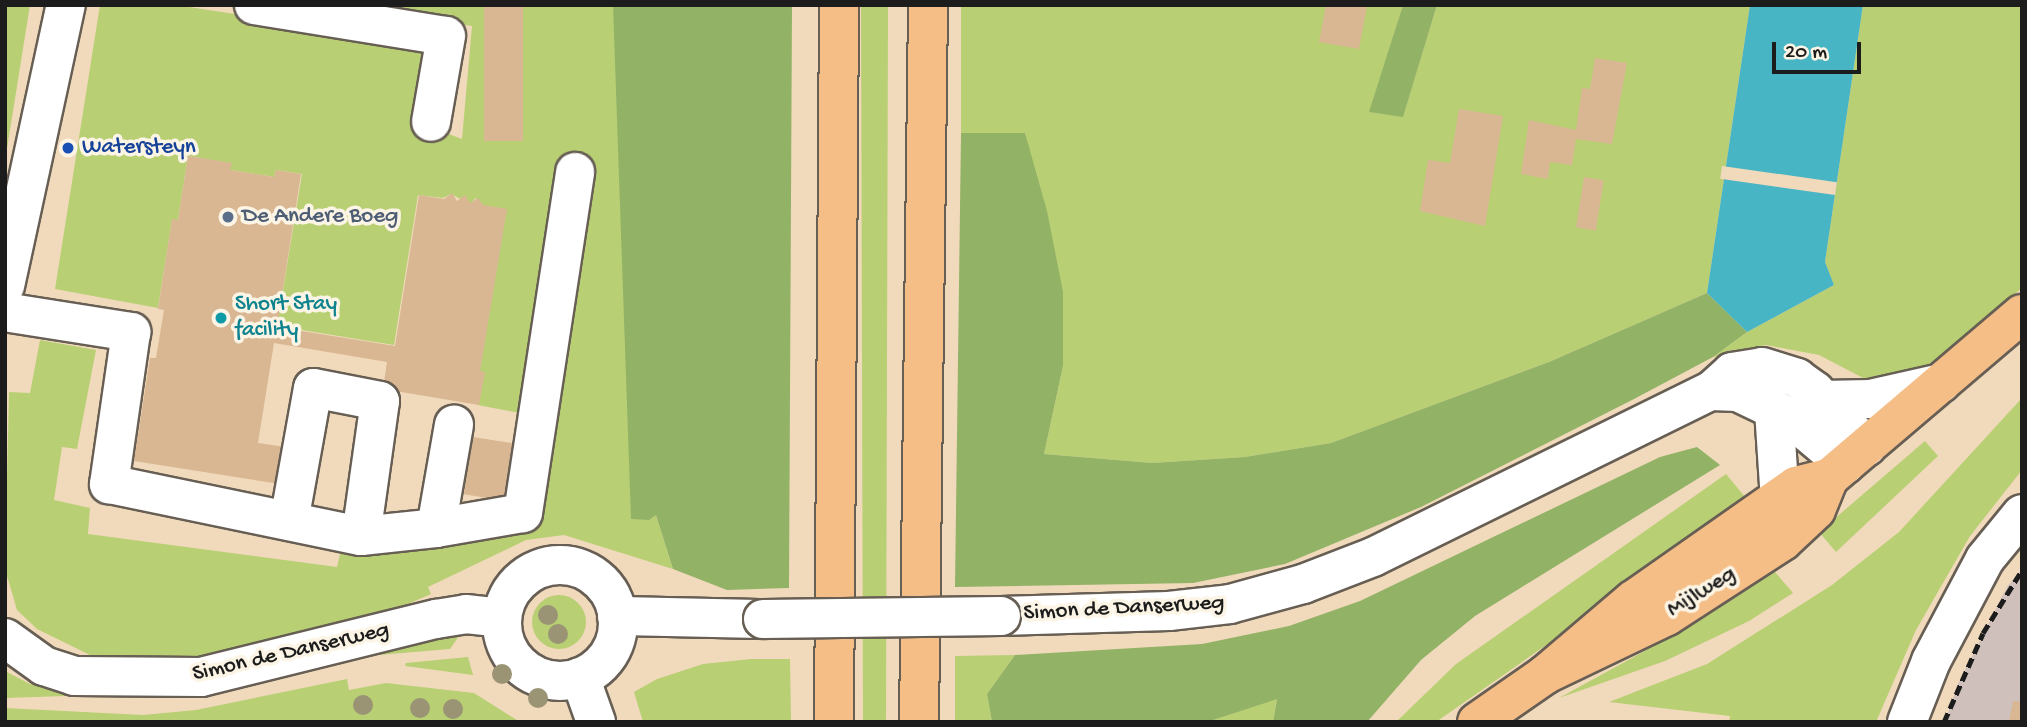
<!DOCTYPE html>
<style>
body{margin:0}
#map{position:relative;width:2027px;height:727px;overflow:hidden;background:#f1dabb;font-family:"Gochi Hand",sans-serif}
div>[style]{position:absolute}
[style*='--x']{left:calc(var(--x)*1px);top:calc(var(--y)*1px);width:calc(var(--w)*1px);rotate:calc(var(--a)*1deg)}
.industrial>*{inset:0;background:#cfc0bb}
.green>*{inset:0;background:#b8cf74}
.round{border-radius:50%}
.forest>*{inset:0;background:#92b266}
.water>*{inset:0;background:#48b5c4}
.pier>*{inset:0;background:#f1dabb;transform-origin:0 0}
.building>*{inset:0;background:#d9b793;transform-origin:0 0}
.roads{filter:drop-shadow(2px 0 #675e54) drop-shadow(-2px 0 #675e54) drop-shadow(0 2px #675e54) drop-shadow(0 -2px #675e54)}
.minor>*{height:38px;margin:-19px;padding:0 19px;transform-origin:19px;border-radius:19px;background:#fff}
.minor>.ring{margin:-19px;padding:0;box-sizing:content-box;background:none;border:38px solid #fff;border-radius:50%}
.major>*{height:38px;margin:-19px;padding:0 19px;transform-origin:19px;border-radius:19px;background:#f6be87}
.highway>*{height:38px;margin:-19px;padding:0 19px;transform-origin:19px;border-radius:19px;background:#f6be87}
.rail>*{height:5px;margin-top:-2.5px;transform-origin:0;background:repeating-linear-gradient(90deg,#1c1c1c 0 10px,transparent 0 15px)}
.bridges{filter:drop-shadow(2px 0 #675e54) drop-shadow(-2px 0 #675e54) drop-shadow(0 2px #675e54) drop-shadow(0 -2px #675e54)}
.minor-bridge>*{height:38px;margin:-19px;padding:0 19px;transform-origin:19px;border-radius:19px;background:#fff}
.trees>*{width:20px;height:20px;margin:-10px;border-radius:50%;background:#9a9475}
.dots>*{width:19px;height:19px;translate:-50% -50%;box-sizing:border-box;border:4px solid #fcf5e5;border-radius:50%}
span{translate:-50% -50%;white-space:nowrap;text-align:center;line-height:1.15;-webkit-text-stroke:7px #fcf5e5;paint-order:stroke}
.transit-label{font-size:23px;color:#164399}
.left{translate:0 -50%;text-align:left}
.service-label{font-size:23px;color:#4e5e75}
.culture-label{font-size:23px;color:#0d838f}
.street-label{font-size:23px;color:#1c1c1c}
.frame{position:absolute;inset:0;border:7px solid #1c1c1c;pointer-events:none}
.scale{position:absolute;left:1772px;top:42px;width:89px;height:32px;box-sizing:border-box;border:4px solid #1c1c1c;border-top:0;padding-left:9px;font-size:21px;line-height:24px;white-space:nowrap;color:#1c1c1c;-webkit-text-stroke:5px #fcf5e5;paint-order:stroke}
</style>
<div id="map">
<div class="industrial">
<div style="clip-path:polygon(2022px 569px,2022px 722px,1945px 722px,1957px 686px,2007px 587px)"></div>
</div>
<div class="green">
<div style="clip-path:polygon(5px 5px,30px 5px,5px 161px)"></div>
<div style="clip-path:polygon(100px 5px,176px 5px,439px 45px,427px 126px,462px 139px,472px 26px,336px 5px,613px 5px,656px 515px,673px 569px,564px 535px,526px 540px,428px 587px,431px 594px,366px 622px,204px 658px,90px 655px,37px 629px,17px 610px,5px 569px,9px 392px,30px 393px,40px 340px,96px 350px,77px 449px,62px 447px,54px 500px,90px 508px,88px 534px,337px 567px,342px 546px,531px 519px,545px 418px,478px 405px,482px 205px,476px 198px,470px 204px,451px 194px,443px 198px,418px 195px,394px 345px,277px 326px,302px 174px,276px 170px,274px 177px,230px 170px,230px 163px,188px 156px,178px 220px,172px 220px,158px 308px,55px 289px)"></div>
<div style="clip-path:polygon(861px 5px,888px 5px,886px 722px,863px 722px)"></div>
<div style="clip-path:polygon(961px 5px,1403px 5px,1370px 112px,1403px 116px,1437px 5px,1750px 5px,1707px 293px,1549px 362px,1331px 443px,1245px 457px,1152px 463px,1044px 454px,1063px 366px,1025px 133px,961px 133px)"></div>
<div style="clip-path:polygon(1863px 5px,2022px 5px,2022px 288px,1942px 355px,1888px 391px,1819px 355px,1766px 345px,1713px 357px,1747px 332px,1834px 285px,1825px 262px)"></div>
<div style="clip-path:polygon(2022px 398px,2022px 470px,1970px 536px,1916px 630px,1876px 722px,1729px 722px,1730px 716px,1609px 702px,1707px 664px,1832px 585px,1899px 532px)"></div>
<div style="clip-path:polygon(1925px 441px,1938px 456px,1836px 552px,1819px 532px)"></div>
<div style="clip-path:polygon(1726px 474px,1750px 503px,1436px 722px,1396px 722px,1456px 664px)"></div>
<div style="clip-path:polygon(1775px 572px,1793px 593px,1749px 621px,1665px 661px,1559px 698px,1694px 624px)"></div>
<div class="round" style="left:532px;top:595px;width:54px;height:54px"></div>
<div style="clip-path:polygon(459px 636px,450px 649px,355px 657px,186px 692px,5px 698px,5px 671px,30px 684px,72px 692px)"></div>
<div style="clip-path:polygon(1015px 655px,987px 694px,992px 722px,955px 722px,955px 656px)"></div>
<div style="clip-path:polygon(468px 657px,473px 675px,405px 666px,406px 663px)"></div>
<div style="clip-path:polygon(751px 659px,790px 659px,791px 722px,643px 722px,634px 692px,657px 679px,703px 664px)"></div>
<div style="clip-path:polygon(347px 679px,349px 690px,386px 683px,474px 693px,520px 722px,5px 722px,5px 708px,143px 715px,196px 710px)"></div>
<div style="clip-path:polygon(1277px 698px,1273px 722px,1207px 722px)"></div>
</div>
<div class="forest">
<div style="clip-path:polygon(613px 5px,792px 5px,789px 588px,727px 590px,673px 569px,656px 515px,649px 520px,631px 519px)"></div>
<div style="clip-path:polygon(1403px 5px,1437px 5px,1403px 117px,1369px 112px)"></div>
<div style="clip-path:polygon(961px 133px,1025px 133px,1047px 211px,1063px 292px,1063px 366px,1044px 454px,1152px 463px,1245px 457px,1331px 443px,1549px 362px,1707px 293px,1747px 332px,1713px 357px,1634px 399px,1421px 507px,1285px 564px,1193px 583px,955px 587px)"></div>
<div style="clip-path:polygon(1697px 447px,1720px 465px,1475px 616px,1421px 660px,1367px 722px,1273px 722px,1277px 699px,1207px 722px,992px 722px,987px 694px,1015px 655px,1202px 644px,1289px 626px,1360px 601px,1660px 457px)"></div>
</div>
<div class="water">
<div style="clip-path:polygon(1750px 5px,1863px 5px,1825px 262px,1834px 285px,1747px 332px,1707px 293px)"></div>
</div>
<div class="pier">
<div style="left:1722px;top:166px;width:116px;height:13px;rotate:8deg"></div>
</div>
<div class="building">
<div style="left:484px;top:5px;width:39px;height:136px"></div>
<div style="clip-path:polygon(1326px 5px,1367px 6px,1359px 49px,1319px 42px)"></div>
<div style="clip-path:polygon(1595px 58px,1627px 63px,1612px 144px,1576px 139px,1572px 165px,1550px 162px,1548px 179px,1521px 174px,1529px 120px,1576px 130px,1582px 88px,1590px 89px)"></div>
<div style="clip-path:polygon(1459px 109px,1503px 116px,1485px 226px,1420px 211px,1428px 160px,1450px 163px)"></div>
<div style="clip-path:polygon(188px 156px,232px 163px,230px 170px,274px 177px,276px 170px,301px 174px,277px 327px,395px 346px,419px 195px,444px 199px,452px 193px,457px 201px,465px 195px,470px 203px,478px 198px,483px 205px,507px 209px,480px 371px,485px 372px,479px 405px,383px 389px,387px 362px,274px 343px,258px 443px,286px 447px,280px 484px,134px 461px,150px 358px,156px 358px,164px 310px,158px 309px,172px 219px,178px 220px)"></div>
<div style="left:1584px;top:177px;width:20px;height:51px;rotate:9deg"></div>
<div style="left:473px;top:437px;width:44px;height:58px;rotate:9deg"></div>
<div style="clip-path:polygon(2013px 701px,2022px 702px,2022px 722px,2009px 722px)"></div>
</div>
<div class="roads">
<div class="minor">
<div style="--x:254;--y:5;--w:194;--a:9.2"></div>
<div style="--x:446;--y:36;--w:87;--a:99.9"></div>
<div style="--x:5;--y:286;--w:288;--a:-77.8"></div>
<div style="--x:5;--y:312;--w:128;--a:9"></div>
<div style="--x:131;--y:332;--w:154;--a:98.2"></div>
<div style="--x:109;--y:484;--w:257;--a:11.7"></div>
<div style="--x:361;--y:536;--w:136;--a:-82"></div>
<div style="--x:380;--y:401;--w:68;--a:-169"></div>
<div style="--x:313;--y:388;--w:135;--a:100.2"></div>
<div style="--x:1711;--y:391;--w:27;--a:2"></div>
<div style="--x:1738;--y:392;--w:55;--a:25.6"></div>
<div style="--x:1788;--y:416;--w:75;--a:40.1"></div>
<div style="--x:1823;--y:400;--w:47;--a:-1.2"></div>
<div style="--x:1870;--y:399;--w:73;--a:-12.7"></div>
<div style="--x:1774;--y:410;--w:90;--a:86.2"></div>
<div style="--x:436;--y:528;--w:88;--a:-9.8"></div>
<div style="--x:523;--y:513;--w:345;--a:-81.3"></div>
<div style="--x:361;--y:536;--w:75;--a:-6.1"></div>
<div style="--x:436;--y:528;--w:105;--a:-80.1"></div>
<div class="ring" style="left:502px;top:565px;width:78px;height:78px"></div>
<div style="--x:617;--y:616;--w:146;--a:1.2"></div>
<div style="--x:1001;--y:616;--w:168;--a:-1.7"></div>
<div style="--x:1169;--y:611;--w:61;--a:-6.5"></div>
<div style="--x:1230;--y:604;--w:76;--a:-15.3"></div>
<div style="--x:1303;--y:584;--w:75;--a:-21.1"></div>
<div style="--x:1373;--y:557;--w:377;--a:-26.2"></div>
<div style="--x:1711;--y:391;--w:28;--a:-42"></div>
<div style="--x:1732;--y:372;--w:30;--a:-9"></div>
<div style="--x:1762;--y:367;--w:37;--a:17"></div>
<div style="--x:1797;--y:378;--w:22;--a:36"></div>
<div style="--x:1815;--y:391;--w:76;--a:47.1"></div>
<div style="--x:5;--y:638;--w:48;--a:35.7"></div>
<div style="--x:44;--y:666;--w:32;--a:18"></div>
<div style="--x:74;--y:676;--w:127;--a:0.5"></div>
<div style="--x:201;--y:677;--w:242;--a:-13.9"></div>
<div style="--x:436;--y:619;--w:30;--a:-9"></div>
<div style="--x:466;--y:614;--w:36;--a:6"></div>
<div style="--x:580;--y:677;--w:48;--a:70.4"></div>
<div style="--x:1907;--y:722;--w:66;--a:-68.5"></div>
<div style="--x:1931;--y:661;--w:115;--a:-62.1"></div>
<div style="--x:1985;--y:559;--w:58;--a:-50.6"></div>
</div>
<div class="major">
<div style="--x:1546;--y:674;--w:134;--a:-25.6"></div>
<div style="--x:1667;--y:616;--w:138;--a:-32.9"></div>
<div style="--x:1783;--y:541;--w:45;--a:-43.2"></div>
<div style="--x:1816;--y:510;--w:35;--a:-68"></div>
<div style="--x:1829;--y:478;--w:253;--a:-40.4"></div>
<div style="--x:1477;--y:722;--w:84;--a:-34.8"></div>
<div style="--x:1546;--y:674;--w:114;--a:-40.4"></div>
<div style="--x:1633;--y:600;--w:199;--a:-35"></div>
<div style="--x:1796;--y:486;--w:34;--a:-14"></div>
</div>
<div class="highway">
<div style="--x:834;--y:722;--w:717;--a:-89.6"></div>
<div style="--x:919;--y:722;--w:717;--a:-89.28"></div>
</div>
</div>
<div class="rail">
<div style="--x:1944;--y:722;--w:97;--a:-66.3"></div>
<div style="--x:1983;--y:633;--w:74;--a:-58.2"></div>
</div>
<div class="bridges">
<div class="minor-bridge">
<div style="--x:763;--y:619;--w:238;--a:-0.7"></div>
</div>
</div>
<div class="trees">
<div style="left:548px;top:615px"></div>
<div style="left:558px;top:634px"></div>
<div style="left:502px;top:674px"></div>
<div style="left:538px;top:698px"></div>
<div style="left:363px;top:705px"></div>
<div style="left:420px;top:708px"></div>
<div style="left:453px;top:709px"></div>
</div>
<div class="dots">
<div style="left:68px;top:148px;background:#1a4fb4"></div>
<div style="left:228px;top:217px;background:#5c6f8a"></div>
<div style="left:221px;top:318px;background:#0f9aa8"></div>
</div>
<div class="transit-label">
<span class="left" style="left:82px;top:148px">Watersteyn</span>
</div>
<div class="service-label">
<span class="left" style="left:242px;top:217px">De Andere Boeg</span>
</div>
<div class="culture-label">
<span class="left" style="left:235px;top:318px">Short Stay<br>facility</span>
</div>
<div class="street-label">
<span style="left:1702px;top:593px;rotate:-32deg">Mijlweg</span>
<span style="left:1124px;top:609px;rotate:-3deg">Simon de Danserweg</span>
<span style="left:291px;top:653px;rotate:-13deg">Simon de Danserweg</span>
</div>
<div class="frame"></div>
<div class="scale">20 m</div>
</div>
